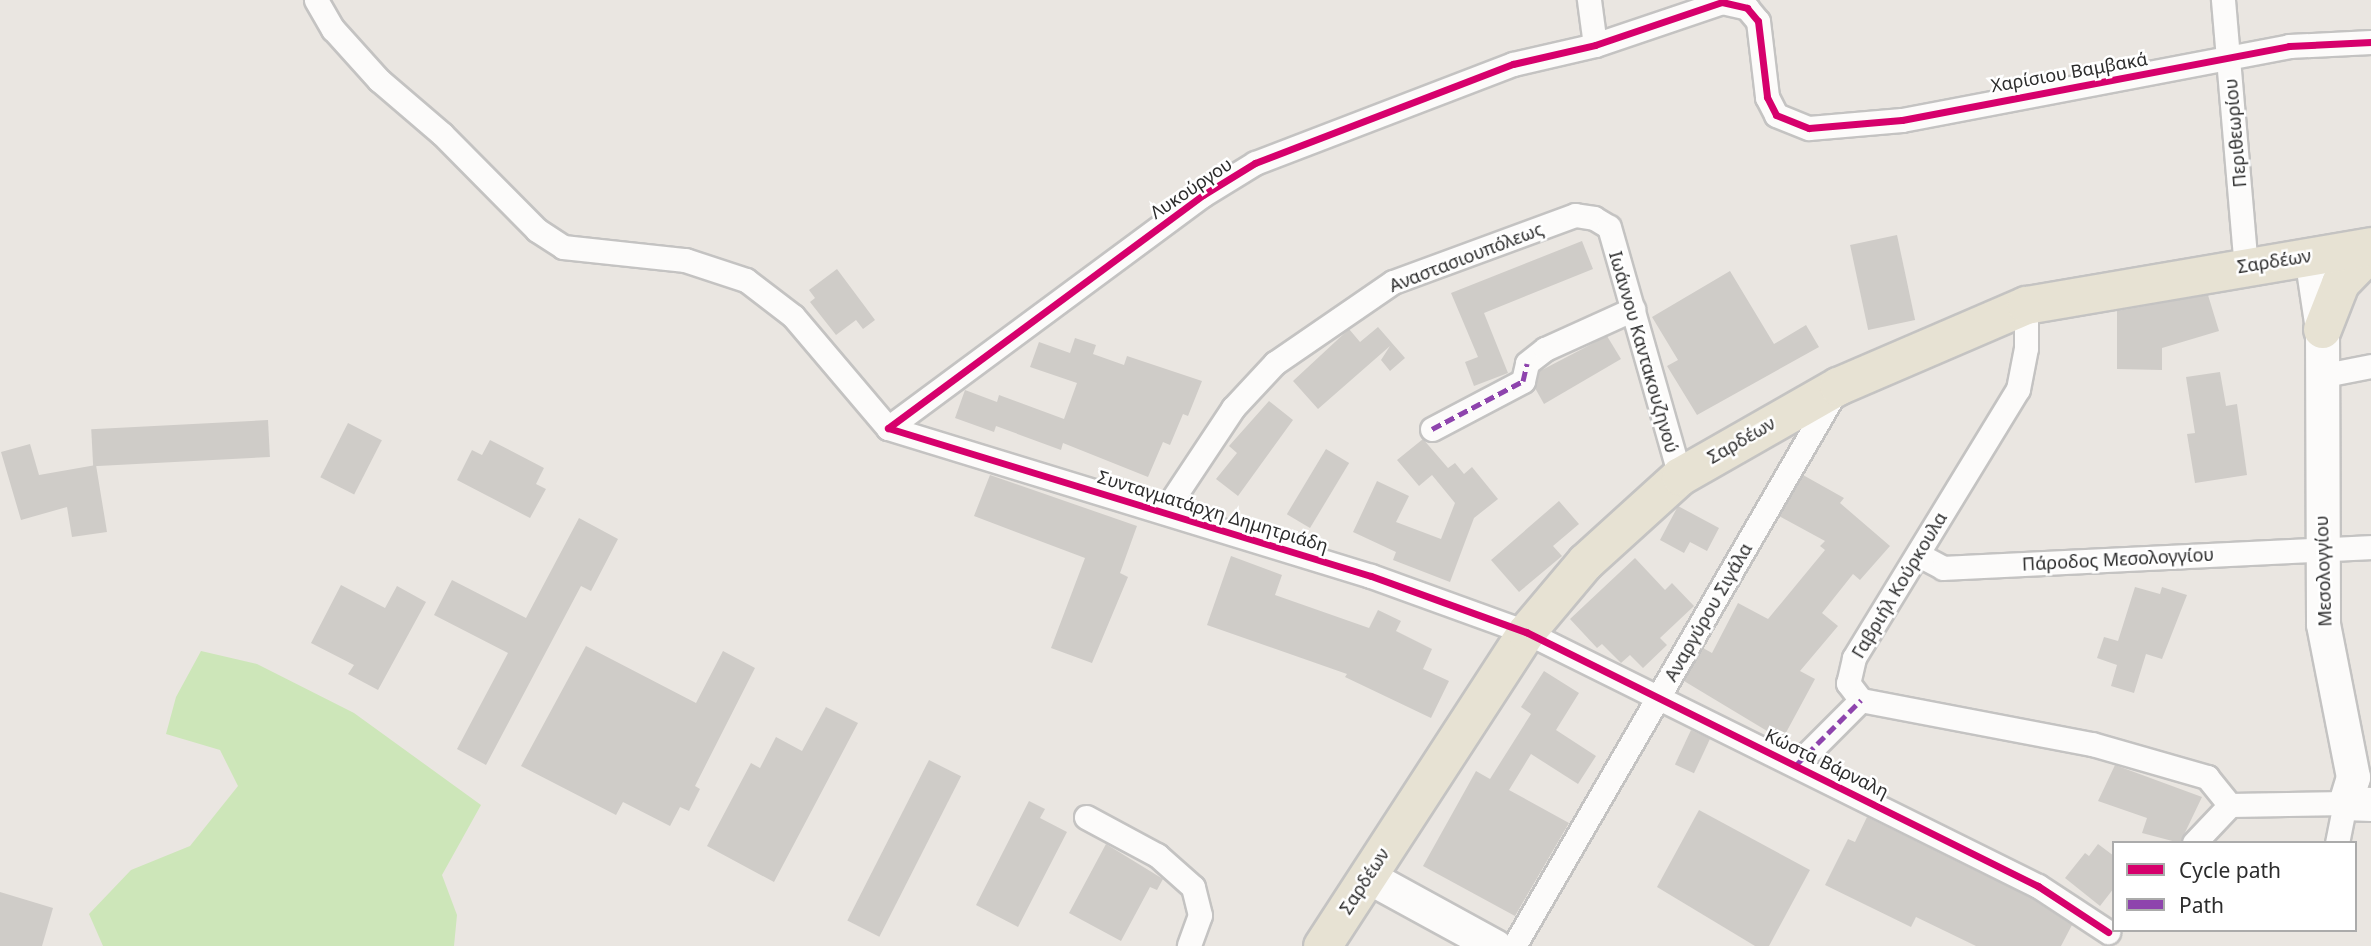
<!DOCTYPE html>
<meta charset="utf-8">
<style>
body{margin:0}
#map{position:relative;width:2371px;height:946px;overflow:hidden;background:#eae6e1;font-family:"Noto Sans",sans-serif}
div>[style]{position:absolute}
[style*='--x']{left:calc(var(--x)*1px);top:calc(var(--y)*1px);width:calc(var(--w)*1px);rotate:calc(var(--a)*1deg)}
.green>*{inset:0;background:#cde6b9}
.building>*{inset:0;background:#cfccc8;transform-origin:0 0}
.roads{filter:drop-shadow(2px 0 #c4c3c2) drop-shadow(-2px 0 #c4c3c2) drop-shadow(0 2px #c4c3c2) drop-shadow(0 -2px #c4c3c2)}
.street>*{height:23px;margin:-11.5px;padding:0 11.5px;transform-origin:11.5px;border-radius:11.5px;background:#fcfbfa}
.secondary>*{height:33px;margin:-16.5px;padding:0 16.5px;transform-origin:16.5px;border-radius:16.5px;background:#fcfbfa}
.primary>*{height:37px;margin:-18.5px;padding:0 18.5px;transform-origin:18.5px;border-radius:18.5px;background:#e7e2d3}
.quiet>*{height:5px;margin-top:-2.5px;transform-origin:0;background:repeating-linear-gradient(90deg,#8e44ad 0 10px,transparent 0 15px)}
.cycleway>*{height:7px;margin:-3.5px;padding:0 3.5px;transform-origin:3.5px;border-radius:3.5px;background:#d6006c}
span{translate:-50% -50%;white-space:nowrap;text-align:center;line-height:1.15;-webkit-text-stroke:5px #fff;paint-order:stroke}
.street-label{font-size:18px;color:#2c2c2c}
.legend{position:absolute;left:2112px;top:841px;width:245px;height:91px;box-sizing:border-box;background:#fff;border:2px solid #ababab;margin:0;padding:9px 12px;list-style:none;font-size:21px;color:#2c2c2c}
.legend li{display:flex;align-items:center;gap:14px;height:35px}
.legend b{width:35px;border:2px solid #ababab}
</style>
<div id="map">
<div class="green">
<div style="clip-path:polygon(201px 651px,257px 664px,354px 713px,481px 805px,442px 875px,457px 915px,454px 946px,103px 946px,89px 914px,131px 870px,190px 846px,238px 786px,220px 750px,166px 734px,176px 697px)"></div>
</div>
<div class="building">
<div style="left:1897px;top:235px;width:87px;height:48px;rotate:78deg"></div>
<div style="clip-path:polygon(1582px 241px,1593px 269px,1484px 313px,1508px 373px,1474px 386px,1465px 362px,1478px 357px,1451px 293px)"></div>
<div style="clip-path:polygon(837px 269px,875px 320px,863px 329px,856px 320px,836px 335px,810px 302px,815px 298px,809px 290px)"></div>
<div style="clip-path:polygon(1730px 271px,1774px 344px,1806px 325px,1819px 347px,1697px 415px,1667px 366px,1678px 360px,1652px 317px)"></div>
<div style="clip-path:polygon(2208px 295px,2219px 331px,2162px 348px,2162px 370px,2117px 369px,2117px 311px)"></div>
<div style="clip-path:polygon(1378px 327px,1405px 358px,1390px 371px,1381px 360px,1390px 346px,1318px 409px,1293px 381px,1349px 329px,1360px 342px)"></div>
<div style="clip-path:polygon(1607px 336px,1621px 359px,1544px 404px,1535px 388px,1540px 371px)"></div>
<div style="clip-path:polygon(1075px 338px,1096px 345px,1093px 354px,1124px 365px,1127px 356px,1202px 381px,1188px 416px,1183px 414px,1170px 445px,1163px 442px,1148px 477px,1063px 443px,1061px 450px,996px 426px,994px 432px,955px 418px,965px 390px,997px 402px,999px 395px,1064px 419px,1077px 383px,1030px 367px,1039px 342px,1070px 353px)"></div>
<div style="clip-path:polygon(2220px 372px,2226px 406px,2237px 404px,2247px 475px,2195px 483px,2187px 434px,2195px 433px,2186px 377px)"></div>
<div style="clip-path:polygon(1269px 401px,1293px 420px,1238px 496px,1216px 479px,1237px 453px,1229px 446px)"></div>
<div style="left:268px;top:420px;width:37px;height:177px;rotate:87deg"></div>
<div style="left:348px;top:423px;width:38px;height:61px;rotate:27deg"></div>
<div style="clip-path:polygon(1423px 439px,1448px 468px,1455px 463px,1464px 474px,1472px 467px,1498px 499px,1474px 518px,1450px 582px,1393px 560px,1396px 552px,1353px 532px,1377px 481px,1409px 496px,1396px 522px,1441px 539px,1455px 503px,1432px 475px,1419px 486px,1397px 460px)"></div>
<div style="clip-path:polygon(490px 440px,544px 468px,536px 484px,546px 489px,530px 518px,457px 480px,472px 450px,482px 455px)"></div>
<div style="clip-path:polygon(30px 444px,39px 475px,96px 465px,107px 532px,72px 537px,67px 507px,21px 520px,1px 452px)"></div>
<div style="left:1326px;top:449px;width:27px;height:76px;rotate:31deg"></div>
<div style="clip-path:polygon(990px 475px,1137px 526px,1120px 573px,1128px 577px,1092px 663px,1051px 648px,1085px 558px,974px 516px)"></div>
<div style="clip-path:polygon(1803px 475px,1844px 498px,1840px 503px,1890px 546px,1860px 580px,1853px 574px,1822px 613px,1838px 626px,1800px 671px,1815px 679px,1782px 740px,1684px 681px,1703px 648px,1712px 653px,1738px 603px,1768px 619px,1825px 550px,1820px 546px,1825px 541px,1779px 516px)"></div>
<div style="clip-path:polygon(1559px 501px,1579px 524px,1553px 546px,1562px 556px,1519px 592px,1491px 560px)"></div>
<div style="clip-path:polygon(1678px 506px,1719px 528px,1707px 551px,1690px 542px,1684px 553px,1660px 540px)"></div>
<div style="clip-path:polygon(579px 518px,618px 539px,591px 591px,581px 586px,486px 765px,457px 749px,508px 653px,434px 615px,452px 580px,526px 618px)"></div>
<div style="clip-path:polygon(1231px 556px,1282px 575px,1275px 595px,1369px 628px,1378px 610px,1401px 621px,1396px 631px,1432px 649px,1423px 669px,1449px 681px,1431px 718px,1345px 677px,1347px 674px,1207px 625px)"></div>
<div style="clip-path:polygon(1635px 558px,1665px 590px,1672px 583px,1694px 606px,1660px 638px,1667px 645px,1643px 668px,1630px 655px,1621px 663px,1602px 644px,1597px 648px,1570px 619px)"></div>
<div style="clip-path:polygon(341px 585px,385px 608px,397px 586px,426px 602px,378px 690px,348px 674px,354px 665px,311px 643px)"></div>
<div style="clip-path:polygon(2135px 587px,2160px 594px,2162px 587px,2187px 595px,2162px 659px,2146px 654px,2134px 693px,2111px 686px,2117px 665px,2097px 658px,2104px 637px,2118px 641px)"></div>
<div style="clip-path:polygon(586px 646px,696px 703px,723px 651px,755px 668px,695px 786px,700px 789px,689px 811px,680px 807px,670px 826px,623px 802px,616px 815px,521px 766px)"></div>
<div style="clip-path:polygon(1544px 671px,1579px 693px,1556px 730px,1596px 756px,1578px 784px,1531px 754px,1509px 790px,1569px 823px,1515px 916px,1423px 866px,1476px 771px,1490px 779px,1531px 714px,1521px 707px)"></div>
<div style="clip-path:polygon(826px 707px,858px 723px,774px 882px,707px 846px,751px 763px,760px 768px,776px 737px,802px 751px)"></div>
<div style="left:1691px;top:730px;width:21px;height:38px;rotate:25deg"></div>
<div style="left:929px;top:760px;width:36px;height:180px;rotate:27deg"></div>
<div style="clip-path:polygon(2115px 765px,2202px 797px,2180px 843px,2142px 833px,2147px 818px,2098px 801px)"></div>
<div style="clip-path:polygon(1029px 801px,1045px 809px,1040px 818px,1067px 832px,1018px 927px,976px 905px)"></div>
<div style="clip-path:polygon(1699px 810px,1810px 870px,1769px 946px,1755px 946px,1657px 887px)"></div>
<div style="clip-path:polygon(1867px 817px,2031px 898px,2072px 925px,2061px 946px,1976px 946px,1916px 917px,1911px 927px,1825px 885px,1848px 839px,1855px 842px)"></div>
<div style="clip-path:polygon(1106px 844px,1163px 879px,1157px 890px,1150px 887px,1121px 941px,1069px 913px)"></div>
<div style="clip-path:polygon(2098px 844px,2114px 856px,2114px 888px,2100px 906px,2065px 878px,2085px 853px,2089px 856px)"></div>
<div style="clip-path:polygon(0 892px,53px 908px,42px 946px,0 946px)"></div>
</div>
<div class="roads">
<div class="street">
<div style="--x:316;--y:0;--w:34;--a:60"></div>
<div style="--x:333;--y:29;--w:69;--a:48"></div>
<div style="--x:379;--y:80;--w:83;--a:40.6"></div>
<div style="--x:442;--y:134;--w:135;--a:45.3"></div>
<div style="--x:537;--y:230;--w:31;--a:33"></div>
<div style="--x:563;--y:247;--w:123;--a:6.1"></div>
<div style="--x:685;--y:260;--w:64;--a:18.2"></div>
<div style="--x:746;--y:280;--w:59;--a:37.5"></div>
<div style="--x:793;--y:316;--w:147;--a:49.7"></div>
<div style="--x:1589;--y:0;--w:45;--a:82.4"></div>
<div style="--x:2223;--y:0;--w:267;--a:85.1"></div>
<div style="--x:2026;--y:305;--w:43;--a:90"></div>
<div style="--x:2026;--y:348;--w:42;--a:101"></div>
<div style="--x:2018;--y:389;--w:315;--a:121.4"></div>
<div style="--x:1854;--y:658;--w:26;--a:103"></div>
<div style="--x:1848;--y:683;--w:21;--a:53"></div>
<div style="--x:1861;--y:700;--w:235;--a:10.8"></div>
<div style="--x:2092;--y:744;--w:120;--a:16"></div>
<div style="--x:2207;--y:777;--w:36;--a:51"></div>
<div style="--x:2320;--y:376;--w:52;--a:-11.1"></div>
<div style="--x:888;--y:428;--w:392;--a:-36.5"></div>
<div style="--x:1203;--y:195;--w:61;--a:-31.6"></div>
<div style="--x:1255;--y:163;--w:276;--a:-21"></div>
<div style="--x:1513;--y:64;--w:84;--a:-13"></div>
<div style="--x:1595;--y:45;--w:134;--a:-18.7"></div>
<div style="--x:1722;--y:2;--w:26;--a:13"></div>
<div style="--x:1747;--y:8;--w:17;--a:50"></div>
<div style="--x:1758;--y:21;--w:77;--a:83.2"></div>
<div style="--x:1767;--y:97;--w:20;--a:63"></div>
<div style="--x:1776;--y:115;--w:35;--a:22"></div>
<div style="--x:1809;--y:128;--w:93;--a:-4.9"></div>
<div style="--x:1902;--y:120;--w:394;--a:-10.8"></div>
<div style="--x:2289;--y:46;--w:82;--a:-2.8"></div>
<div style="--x:888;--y:428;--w:505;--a:17.04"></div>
<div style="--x:1371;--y:576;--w:165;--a:19.9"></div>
<div style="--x:1526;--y:632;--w:572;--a:26.39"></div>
<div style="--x:2038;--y:886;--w:84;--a:33.3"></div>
<div style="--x:1432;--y:429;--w:103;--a:-27.8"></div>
<div style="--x:1523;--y:381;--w:18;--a:-77"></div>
<div style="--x:1527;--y:363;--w:23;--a:-38"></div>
<div style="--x:1545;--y:349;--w:97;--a:-24.4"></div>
<div style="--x:1164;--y:512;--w:125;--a:-56.4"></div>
<div style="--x:1233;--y:408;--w:62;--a:-47"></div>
<div style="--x:1275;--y:363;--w:143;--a:-34.5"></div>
<div style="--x:1393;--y:282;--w:194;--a:-20.2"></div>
<div style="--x:1575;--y:215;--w:19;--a:9"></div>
<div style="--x:1594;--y:218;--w:17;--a:31"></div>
<div style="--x:1609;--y:227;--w:259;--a:74.1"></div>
<div style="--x:1919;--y:555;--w:27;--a:28"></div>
<div style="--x:1943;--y:568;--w:429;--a:-2.8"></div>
<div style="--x:1796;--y:765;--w:92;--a:-45"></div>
<div style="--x:2230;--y:805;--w:115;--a:-1"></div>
<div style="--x:2345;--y:803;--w:41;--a:101.3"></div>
<div style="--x:1086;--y:817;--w:81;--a:28.2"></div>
<div style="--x:1157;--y:855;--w:48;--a:41.6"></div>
<div style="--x:1193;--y:887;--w:29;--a:76"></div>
<div style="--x:1200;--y:915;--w:33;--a:110"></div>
<div style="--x:2194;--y:843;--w:52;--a:-46.5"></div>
<div style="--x:1514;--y:946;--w:640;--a:-59.91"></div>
</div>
<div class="secondary">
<div style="--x:2311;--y:256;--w:74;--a:81.4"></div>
<div style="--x:2322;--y:329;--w:295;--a:89.8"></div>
<div style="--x:2323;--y:624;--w:156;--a:78.9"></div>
<div style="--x:2353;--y:777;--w:27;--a:107"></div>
<div style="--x:2345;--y:803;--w:26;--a:2"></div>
<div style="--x:1367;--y:876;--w:146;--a:28.7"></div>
</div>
<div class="primary">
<div style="--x:2322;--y:329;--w:49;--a:-68.6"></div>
<div style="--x:2340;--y:283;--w:45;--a:-45.9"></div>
<div style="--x:1322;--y:946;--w:374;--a:-57"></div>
<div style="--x:1526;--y:632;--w:92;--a:-49.9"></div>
<div style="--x:1585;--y:562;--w:128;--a:-42.2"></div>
<div style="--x:1680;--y:476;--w:182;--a:-29.7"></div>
<div style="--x:1838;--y:386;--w:205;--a:-23.3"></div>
<div style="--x:2026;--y:305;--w:350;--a:-9.7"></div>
</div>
</div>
<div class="quiet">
<div style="--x:1432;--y:429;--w:103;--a:-27.8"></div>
<div style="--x:1523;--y:381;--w:18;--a:-77"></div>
<div style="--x:1796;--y:765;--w:92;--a:-45"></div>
</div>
<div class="cycleway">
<div style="--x:888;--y:428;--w:392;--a:-36.5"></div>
<div style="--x:1203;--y:195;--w:61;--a:-31.6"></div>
<div style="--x:1255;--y:163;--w:276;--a:-21"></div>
<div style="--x:1513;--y:64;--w:84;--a:-13"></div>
<div style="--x:1595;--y:45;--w:134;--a:-18.7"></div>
<div style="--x:1722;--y:2;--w:26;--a:13"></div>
<div style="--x:1747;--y:8;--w:17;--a:50"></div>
<div style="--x:1758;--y:21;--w:77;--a:83.2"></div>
<div style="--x:1767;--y:97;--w:20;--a:63"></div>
<div style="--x:1776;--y:115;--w:35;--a:22"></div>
<div style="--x:1809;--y:128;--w:93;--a:-4.9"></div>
<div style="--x:1902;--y:120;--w:394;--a:-10.8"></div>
<div style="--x:2289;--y:46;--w:82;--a:-2.8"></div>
<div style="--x:888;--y:428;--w:505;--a:17.04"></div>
<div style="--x:1371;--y:576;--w:165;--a:19.9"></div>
<div style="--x:1526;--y:632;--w:572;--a:26.39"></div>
<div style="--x:2038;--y:886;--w:84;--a:33.3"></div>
</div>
<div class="street-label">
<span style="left:2069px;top:72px;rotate:-10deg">Χαρίσιου Βαμβακά</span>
<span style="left:2235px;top:133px;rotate:-95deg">Περιθεωρίου</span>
<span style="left:1191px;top:188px;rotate:-34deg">Λυκούργου</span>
<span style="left:1466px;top:257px;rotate:-21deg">Αναστασιουπόλεως</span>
<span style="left:2274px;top:261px;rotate:-9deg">Σαρδέων</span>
<span style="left:1644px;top:352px;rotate:74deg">Ιωάννου Καντακουζηνού</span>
<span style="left:1741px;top:440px;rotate:-30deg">Σαρδέων</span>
<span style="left:1213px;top:511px;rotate:17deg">Συνταγματάρχη Δημητριάδη</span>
<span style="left:2118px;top:559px;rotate:-3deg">Πάροδος Μεσολογγίου</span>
<span style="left:2323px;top:571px;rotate:-92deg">Μεσολογγίου</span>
<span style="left:1899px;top:585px;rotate:-59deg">Γαβριήλ Κούρκουλα</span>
<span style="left:1708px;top:612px;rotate:-60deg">Αναργύρου Σιγάλα</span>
<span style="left:1827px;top:763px;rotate:26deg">Κώστα Βάρναλη</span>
<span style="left:1364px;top:881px;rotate:-57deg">Σαρδέων</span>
</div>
<ul class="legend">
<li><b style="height:9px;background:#d6006c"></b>Cycle path</li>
<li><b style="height:9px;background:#8e44ad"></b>Path</li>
</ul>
</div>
